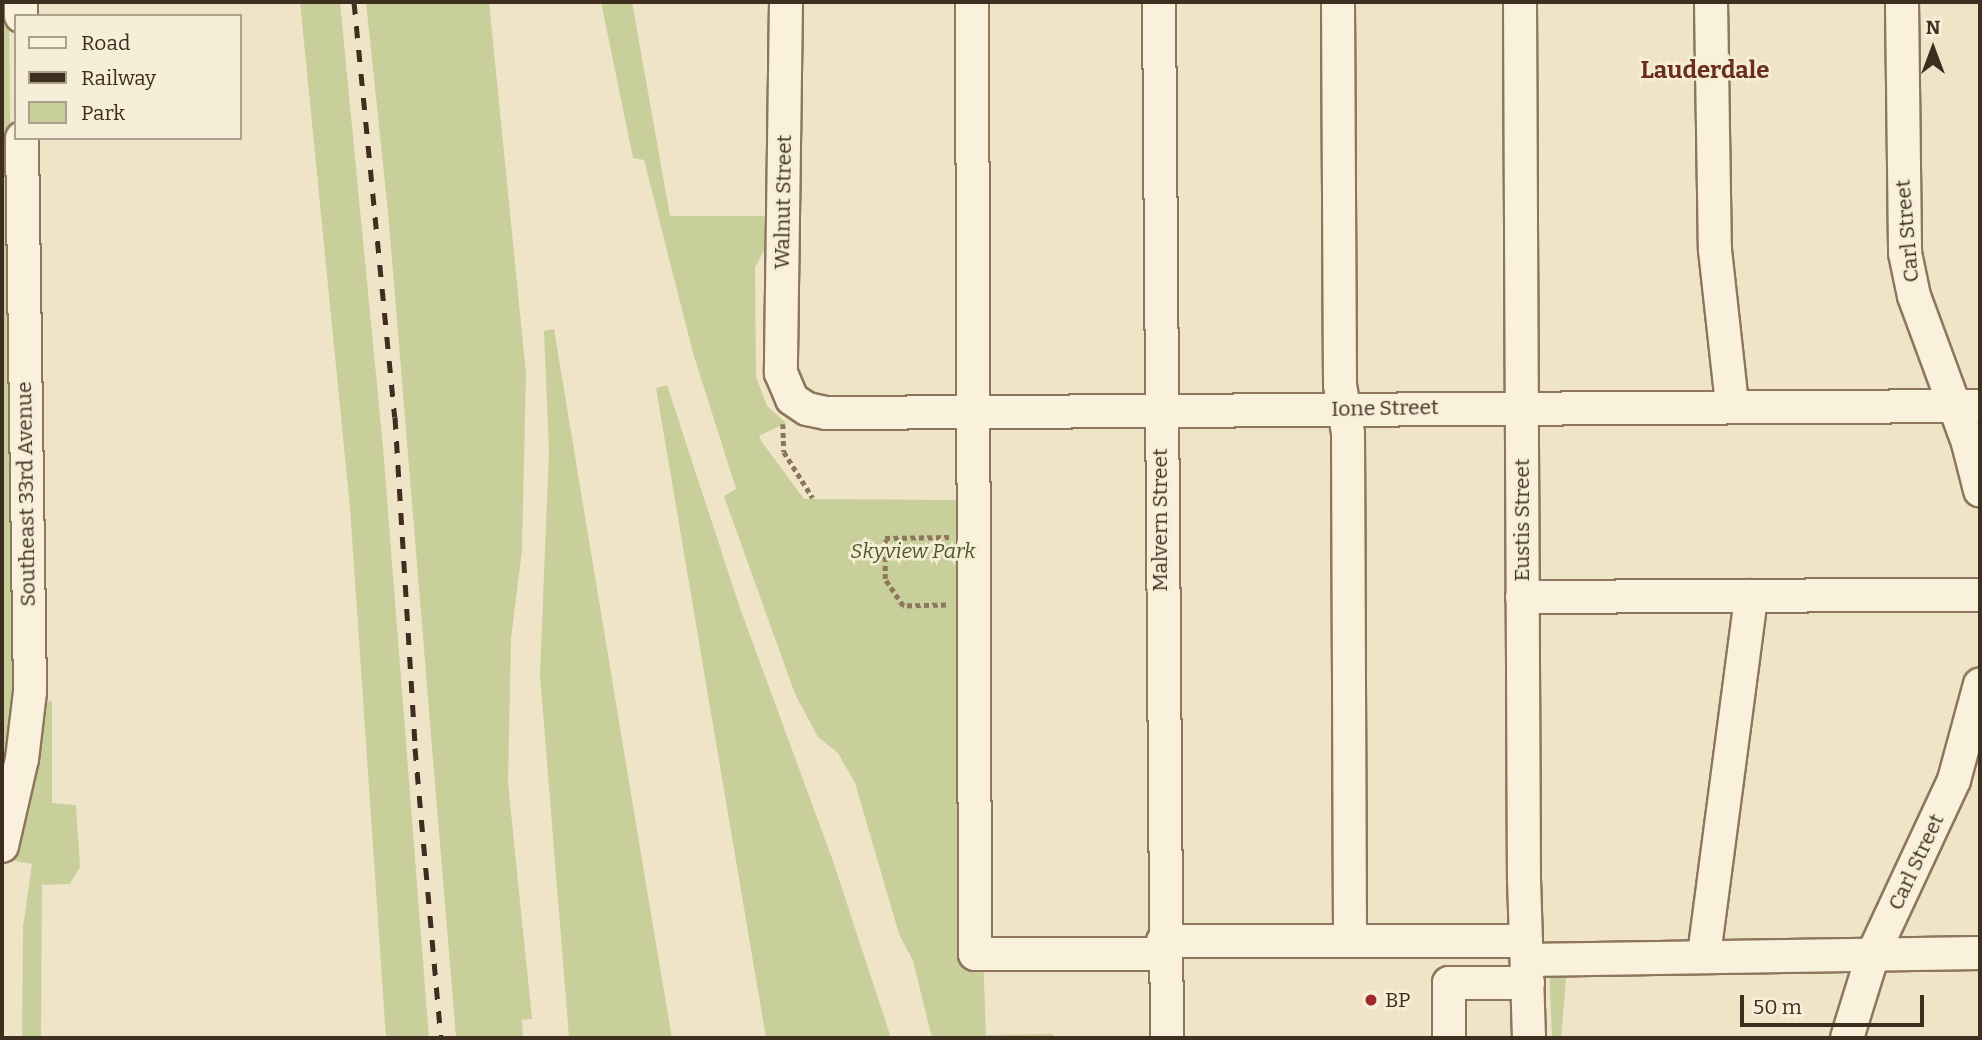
<!DOCTYPE html>
<style>
body{margin:0}
#map{position:relative;width:1982px;height:1040px;overflow:hidden;background:#f0e4c8;font-family:Bitter,serif}
div>[style]{position:absolute}
[style*='--x']{left:calc(var(--x)*1px);top:calc(var(--y)*1px);width:calc(var(--w)*1px);rotate:calc(var(--a)*1deg)}
.green>*{inset:0;background:#c9cf9b}
.path>*{height:4.5px;margin-top:-2.25px;transform-origin:0;background:repeating-linear-gradient(90deg,#8d765c 0 5px,transparent 0 8.5px)}
.roads{filter:drop-shadow(2px 0 #8d765c) drop-shadow(-2px 0 #8d765c) drop-shadow(0 2px #8d765c) drop-shadow(0 -2px #8d765c)}
.minor>*{height:32px;margin:-16px;padding:0 16px;transform-origin:16px;border-radius:16px;background:#faf1dc}
.rail>*{height:5px;margin-top:-2.5px;transform-origin:0;background:repeating-linear-gradient(90deg,#3d2e20 0 12px,transparent 0 24px)}
.dots>*{width:19px;height:19px;translate:-50% -50%;box-sizing:border-box;border:4px solid #f7eed8;border-radius:50%}
span{translate:-50% -50%;white-space:nowrap;text-align:center;line-height:1.15;-webkit-text-stroke:5px #f7eed8;paint-order:stroke}
.street-label{font-size:21px;color:#3d2e20}
.park-label{font-size:21px;color:#4d5a26;font-style:italic}
.poi-label{font-size:21px;color:#3d2e20}
.left{translate:0 -50%;text-align:left}
.quarter-label{font-size:24px;color:#6b2e1e;font-weight:700}
.frame{position:absolute;inset:0;border:4px solid #3d2e20;pointer-events:none}
.legend{position:absolute;left:14px;top:14px;width:228px;height:126px;box-sizing:border-box;background:#f7eed8;border:2px solid #ada18e;margin:0;padding:9px 12px;list-style:none;font-size:21px;color:#3d2e20}
.legend li{display:flex;align-items:center;gap:14px;height:35px}
.legend b{width:35px;border:2px solid #ada18e}
.north{position:absolute;left:1898px;top:14px;width:70px;height:70px;-webkit-text-stroke:5px #f7eed8;paint-order:stroke;rotate:0deg;font-size:19px;font-weight:700;line-height:28px;text-align:center;color:#3d2e20}
.north::after{content:'';display:block;margin:auto;width:24px;height:32px;background:#3d2e20;clip-path:polygon(50% 0,100% 100%,50% 72%,0 100%)}
.scale{position:absolute;left:1740px;top:995px;width:184px;height:32px;box-sizing:border-box;border:4px solid #3d2e20;border-top:0;padding-left:9px;font-size:21px;line-height:24px;white-space:nowrap;color:#3d2e20;-webkit-text-stroke:5px #f7eed8;paint-order:stroke}
</style>
<div id="map">
<div class="green">
<div style="clip-path:polygon(2px 2px,9px 2px,15px 697px,2px 771px)"></div>
<div style="clip-path:polygon(300px 2px,340px 2px,383px 447px,429px 1038px,386px 1038px,350px 508px)"></div>
<div style="clip-path:polygon(366px 2px,489px 2px,526px 373px,522px 550px,511px 639px,508px 783px,532px 1019px,522px 1020px,523px 1038px,456px 1038px,388px 212px)"></div>
<div style="clip-path:polygon(601px 2px,632px 2px,670px 216px,772px 216px,771px 238px,755px 267px,756px 377px,767px 406px,786px 423px,759px 436px,762px 442px,804px 499px,966px 500px,986px 1035px,1053px 1034px,1054px 1038px,932px 1038px,913px 961px,899px 934px,855px 783px,838px 753px,818px 737px,795px 694px,726px 502px,724px 496px,736px 489px,693px 353px,644px 160px,633px 158px)"></div>
<div style="clip-path:polygon(554px 329px,650px 908px,672px 1038px,569px 1038px,540px 675px,549px 451px,544px 331px)"></div>
<div style="clip-path:polygon(667px 385px,740px 608px,833px 861px,891px 1038px,766px 1038px,656px 388px)"></div>
<div style="clip-path:polygon(52px 701px,52px 803px,76px 805px,80px 867px,70px 884px,42px 885px,41px 1038px,22px 1038px,23px 927px,32px 864px,15px 861px,43px 702px)"></div>
<div style="clip-path:polygon(1549px 967px,1567px 967px,1561px 1038px,1552px 1038px)"></div>
</div>
<div class="path">
<div style="--x:783;--y:424;--w:28;--a:88"></div>
<div style="--x:784;--y:452;--w:54;--a:57.8"></div>
<div style="--x:946;--y:605;--w:43;--a:178.7"></div>
<div style="--x:903;--y:606;--w:32;--a:-124"></div>
<div style="--x:885;--y:579;--w:41;--a:-90"></div>
<div style="--x:885;--y:538;--w:64;--a:-0.9"></div>
</div>
<div class="roads">
<div class="minor">
<div style="--x:21;--y:2;--w:14;--a:90"></div>
<div style="--x:786;--y:2;--w:371;--a:90.8"></div>
<div style="--x:781;--y:373;--w:28;--a:67"></div>
<div style="--x:792;--y:399;--w:18;--a:34"></div>
<div style="--x:807;--y:409;--w:19;--a:12"></div>
<div style="--x:826;--y:413;--w:1154;--a:-0.35"></div>
<div style="--x:972;--y:2;--w:952;--a:89.82"></div>
<div style="--x:975;--y:954;--w:188;--a:0"></div>
<div style="--x:1159;--y:2;--w:1036;--a:89.56"></div>
<div style="--x:1338;--y:2;--w:383;--a:89.7"></div>
<div style="--x:1340;--y:385;--w:49;--a:80.5"></div>
<div style="--x:1348;--y:433;--w:507;--a:89.77"></div>
<div style="--x:1520;--y:2;--w:877;--a:89.74"></div>
<div style="--x:1524;--y:879;--w:159;--a:88.2"></div>
<div style="--x:1711;--y:2;--w:248;--a:89.1"></div>
<div style="--x:1715;--y:250;--w:156;--a:83.7"></div>
<div style="--x:1902;--y:2;--w:251;--a:89.3"></div>
<div style="--x:1905;--y:253;--w:44;--a:78.2"></div>
<div style="--x:1914;--y:296;--w:157;--a:69.8"></div>
<div style="--x:1968;--y:443;--w:49;--a:75.7"></div>
<div style="--x:1522;--y:597;--w:458;--a:-0.3"></div>
<div style="--x:2;--y:846;--w:89;--a:-77.1"></div>
<div style="--x:22;--y:759;--w:67;--a:-83.2"></div>
<div style="--x:30;--y:692;--w:554;--a:-90.83"></div>
<div style="--x:1163;--y:941;--w:363;--a:0"></div>
<div style="--x:1704;--y:955;--w:362;--a:-82.5"></div>
<div style="--x:1527;--y:960;--w:453;--a:-0.9"></div>
<div style="--x:1449;--y:1038;--w:55;--a:-90"></div>
<div style="--x:1449;--y:983;--w:79;--a:0"></div>
<div style="--x:1847;--y:1038;--w:88;--a:-72.8"></div>
<div style="--x:1873;--y:954;--w:192;--a:-65"></div>
<div style="--x:1954;--y:780;--w:99;--a:-74.8"></div>
</div>
</div>
<div class="rail">
<div style="--x:354;--y:2;--w:417;--a:84.4"></div>
<div style="--x:395;--y:417;--w:332;--a:86.5"></div>
<div style="--x:415;--y:748;--w:291;--a:84.9"></div>
</div>
<div class="dots">
<div style="left:1371px;top:1000px;background:#9e2a2b"></div>
</div>
<div class="street-label">
<span style="left:783px;top:202px;rotate:-89deg">Walnut Street</span>
<span style="left:1907px;top:231px;rotate:-95deg">Carl Street</span>
<span style="left:1385px;top:408px;rotate:-1deg">Ione Street</span>
<span style="left:26px;top:494px;rotate:-91deg">Southeast 33rd Avenue</span>
<span style="left:1160px;top:520px;rotate:-90deg">Malvern Street</span>
<span style="left:1522px;top:520px;rotate:-90deg">Eustis Street</span>
<span style="left:1916px;top:862px;rotate:-65deg">Carl Street</span>
</div>
<div class="park-label">
<span style="left:913px;top:551px">Skyview Park</span>
</div>
<div class="poi-label">
<span class="left" style="left:1385px;top:1000px">BP</span>
</div>
<div class="quarter-label">
<span style="left:1705px;top:71px">Lauderdale</span>
</div>
<div class="frame"></div>
<ul class="legend">
<li><b style="height:9px;background:#faf1dc"></b>Road</li>
<li><b style="height:9px;background:#3d2e20"></b>Railway</li>
<li><b style="height:19px;background:#c9cf9b"></b>Park</li>
</ul>
<div class="north">N</div>
<div class="scale">50 m</div>
</div>
